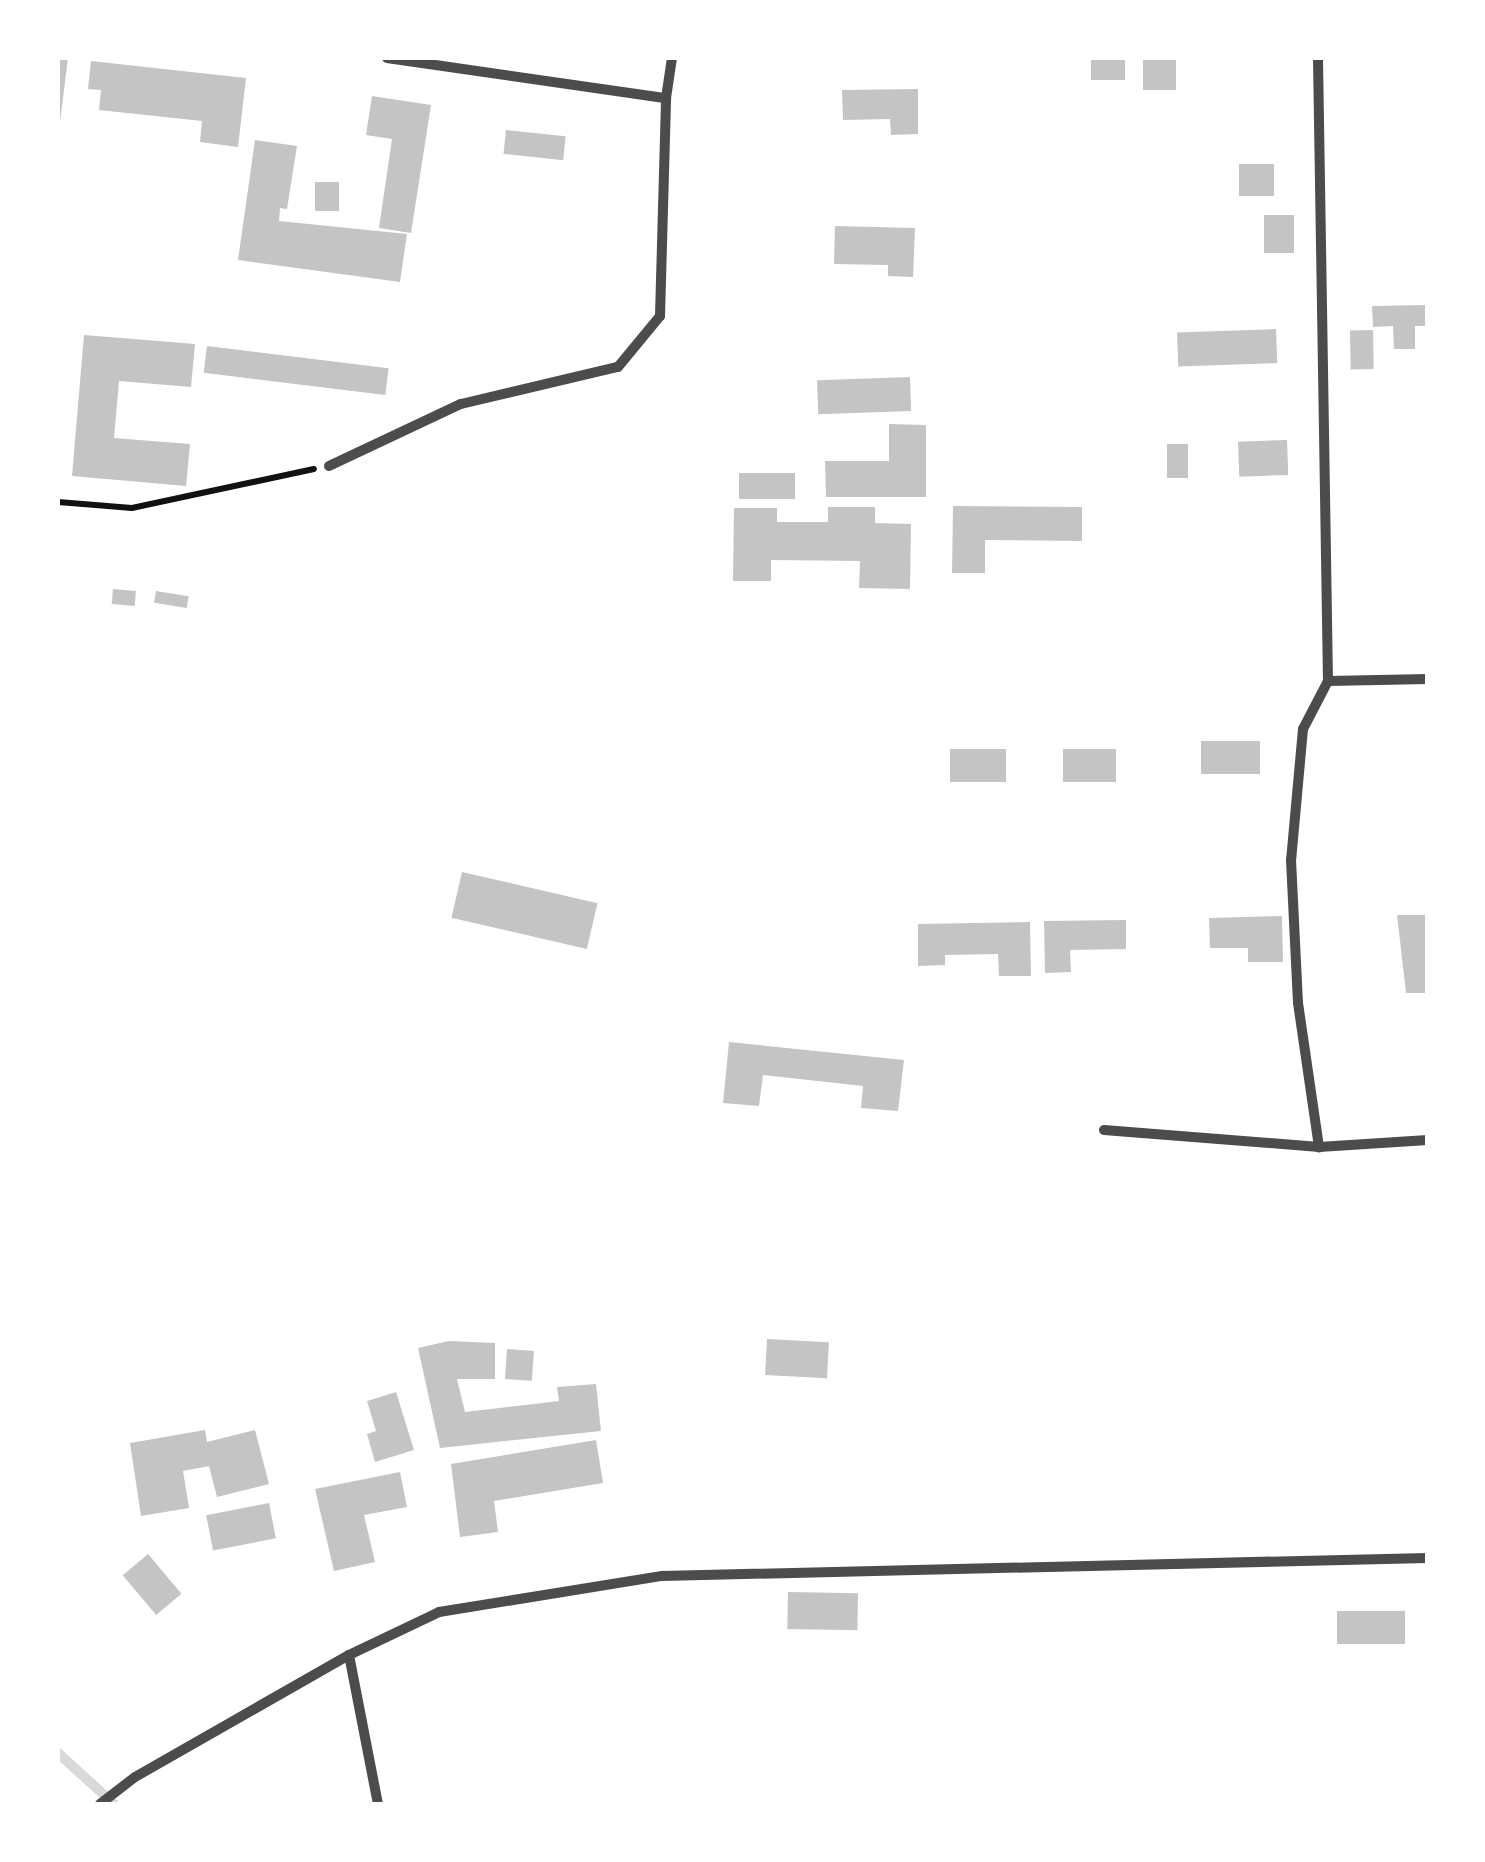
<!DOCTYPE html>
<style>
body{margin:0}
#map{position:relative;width:1485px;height:1862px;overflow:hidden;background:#fff;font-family:"IBM Plex Sans",sans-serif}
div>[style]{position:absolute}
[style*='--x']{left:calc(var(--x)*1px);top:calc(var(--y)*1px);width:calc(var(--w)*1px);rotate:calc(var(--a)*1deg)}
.stream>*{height:10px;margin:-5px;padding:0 5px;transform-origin:5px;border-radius:5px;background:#d9d9d9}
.building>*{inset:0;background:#c4c4c4;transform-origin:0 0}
.path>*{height:6px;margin:-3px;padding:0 3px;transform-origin:3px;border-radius:3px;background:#111}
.minor>*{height:10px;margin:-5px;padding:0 5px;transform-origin:5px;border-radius:5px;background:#4c4c4c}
span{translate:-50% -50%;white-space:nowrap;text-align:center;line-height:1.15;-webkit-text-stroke:8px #fff;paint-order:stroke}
.frame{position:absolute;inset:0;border:60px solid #fff;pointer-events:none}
</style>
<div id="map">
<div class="stream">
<div style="--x:58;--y:1753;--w:76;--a:42.3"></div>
</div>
<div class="building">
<div style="clip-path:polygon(58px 58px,68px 58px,60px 122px,58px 122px)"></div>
<div style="left:1091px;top:58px;width:34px;height:22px"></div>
<div style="left:1143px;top:58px;width:33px;height:32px"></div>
<div style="clip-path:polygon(91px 61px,246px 78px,238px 147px,200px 142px,202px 121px,99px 110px,101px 90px,88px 89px)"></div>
<div style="clip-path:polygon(918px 89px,918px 134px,891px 135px,890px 119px,843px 120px,842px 90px)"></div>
<div style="clip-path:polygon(372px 96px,431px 105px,411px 233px,379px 228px,392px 139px,366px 135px)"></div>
<div style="left:506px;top:130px;width:60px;height:24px;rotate:6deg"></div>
<div style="clip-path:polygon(255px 140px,297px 146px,287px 209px,280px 208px,279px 221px,407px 234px,400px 282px,238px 260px)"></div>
<div style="left:1239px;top:164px;width:35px;height:32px"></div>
<div style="left:315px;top:182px;width:24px;height:29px"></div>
<div style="left:1264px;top:215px;width:30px;height:38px"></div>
<div style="clip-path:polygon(835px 226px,915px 228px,913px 277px,888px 276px,888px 265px,834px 264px)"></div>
<div style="clip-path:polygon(1428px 305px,1428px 326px,1415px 326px,1415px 349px,1394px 349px,1393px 326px,1373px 327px,1372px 306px)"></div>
<div style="left:1276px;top:329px;width:34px;height:99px;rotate:88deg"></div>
<div style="left:1373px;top:330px;width:39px;height:23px;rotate:89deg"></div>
<div style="clip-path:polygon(84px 335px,195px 344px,191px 387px,119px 381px,114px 438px,190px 444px,186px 486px,72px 476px)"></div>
<div style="left:207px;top:346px;width:183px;height:27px;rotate:7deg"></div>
<div style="left:910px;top:377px;width:34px;height:93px;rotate:88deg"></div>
<div style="clip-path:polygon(889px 424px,926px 425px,926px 497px,826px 497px,825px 461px,889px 461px)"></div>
<div style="left:1287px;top:440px;width:35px;height:49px;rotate:88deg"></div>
<div style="left:1167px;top:444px;width:21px;height:34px"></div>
<div style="left:739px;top:473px;width:56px;height:26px"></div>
<div style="clip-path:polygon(953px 506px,1082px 507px,1082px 541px,985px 540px,985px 573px,952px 573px)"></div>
<div style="clip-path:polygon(828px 507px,875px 507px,875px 523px,911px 524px,910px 589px,859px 588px,860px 561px,771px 560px,771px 581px,733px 581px,734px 508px,777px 508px,777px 522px,828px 522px)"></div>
<div style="left:113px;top:589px;width:23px;height:15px;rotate:5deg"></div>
<div style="left:156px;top:591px;width:33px;height:12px;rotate:9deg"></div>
<div style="left:1260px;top:741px;width:33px;height:59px;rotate:90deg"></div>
<div style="left:950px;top:749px;width:56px;height:33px"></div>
<div style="left:1063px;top:749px;width:53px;height:33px"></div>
<div style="left:462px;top:872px;width:139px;height:47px;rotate:13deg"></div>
<div style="clip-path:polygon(1397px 915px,1428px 915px,1428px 993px,1406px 993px)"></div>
<div style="clip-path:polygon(1282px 916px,1283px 962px,1248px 962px,1248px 948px,1210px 948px,1209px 918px)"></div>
<div style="clip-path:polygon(1126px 920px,1126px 949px,1070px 950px,1071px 972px,1045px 973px,1044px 921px)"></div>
<div style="clip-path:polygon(1030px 922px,1031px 976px,999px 976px,998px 954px,945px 955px,945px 965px,918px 966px,918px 924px)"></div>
<div style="clip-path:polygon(729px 1042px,904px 1060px,898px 1111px,861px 1108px,863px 1086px,763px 1075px,759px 1106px,723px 1103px)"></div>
<div style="left:767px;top:1339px;width:62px;height:36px;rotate:3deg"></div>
<div style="clip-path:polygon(449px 1341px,495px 1343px,495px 1379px,457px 1379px,465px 1412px,559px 1401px,557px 1387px,596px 1384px,601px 1431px,440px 1448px,418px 1348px)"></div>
<div style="left:507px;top:1349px;width:27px;height:30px;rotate:4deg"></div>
<div style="clip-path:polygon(396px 1392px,414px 1450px,375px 1462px,367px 1434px,376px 1431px,367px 1401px)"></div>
<div style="clip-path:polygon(205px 1430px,207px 1442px,255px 1430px,269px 1484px,217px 1497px,209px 1466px,183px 1471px,189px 1508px,141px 1516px,130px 1443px)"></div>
<div style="clip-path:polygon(596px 1440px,603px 1483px,494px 1501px,498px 1532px,460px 1537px,451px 1464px)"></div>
<div style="clip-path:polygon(400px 1472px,407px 1507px,364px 1515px,375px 1562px,334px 1571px,315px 1489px)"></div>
<div style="left:269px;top:1503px;width:36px;height:64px;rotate:79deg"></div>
<div style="left:148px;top:1554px;width:52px;height:33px;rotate:50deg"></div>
<div style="left:788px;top:1592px;width:70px;height:37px;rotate:1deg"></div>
<div style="left:1337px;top:1611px;width:68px;height:33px"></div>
</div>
<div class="path">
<div style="--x:58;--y:502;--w:74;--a:4.6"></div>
<div style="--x:132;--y:508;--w:186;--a:-12.1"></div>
</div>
<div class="minor">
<div style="--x:387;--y:58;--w:282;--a:8.2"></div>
<div style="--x:666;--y:98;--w:40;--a:-81.5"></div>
<div style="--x:1318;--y:58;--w:623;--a:89.08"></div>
<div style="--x:1328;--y:681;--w:54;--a:117.5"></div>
<div style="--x:1303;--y:729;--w:132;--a:95.2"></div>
<div style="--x:1291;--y:860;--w:143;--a:87.2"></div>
<div style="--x:1298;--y:1003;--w:146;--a:81.7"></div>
<div style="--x:329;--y:466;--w:146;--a:-25.2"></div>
<div style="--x:461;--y:404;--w:161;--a:-13.3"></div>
<div style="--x:618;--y:367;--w:66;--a:-50.5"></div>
<div style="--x:660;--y:316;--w:218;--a:-88.4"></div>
<div style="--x:1328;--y:681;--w:100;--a:-1.1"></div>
<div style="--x:1104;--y:1130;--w:216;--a:4.5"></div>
<div style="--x:1319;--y:1147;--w:109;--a:-3.7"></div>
<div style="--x:349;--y:1655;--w:152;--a:79"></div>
<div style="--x:100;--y:1804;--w:44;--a:-37.6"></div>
<div style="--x:135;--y:1777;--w:246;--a:-29.7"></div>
<div style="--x:349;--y:1655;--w:100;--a:-25.5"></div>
<div style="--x:439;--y:1612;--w:226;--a:-9.2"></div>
<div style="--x:662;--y:1576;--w:766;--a:-1.35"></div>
</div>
<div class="frame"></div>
</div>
